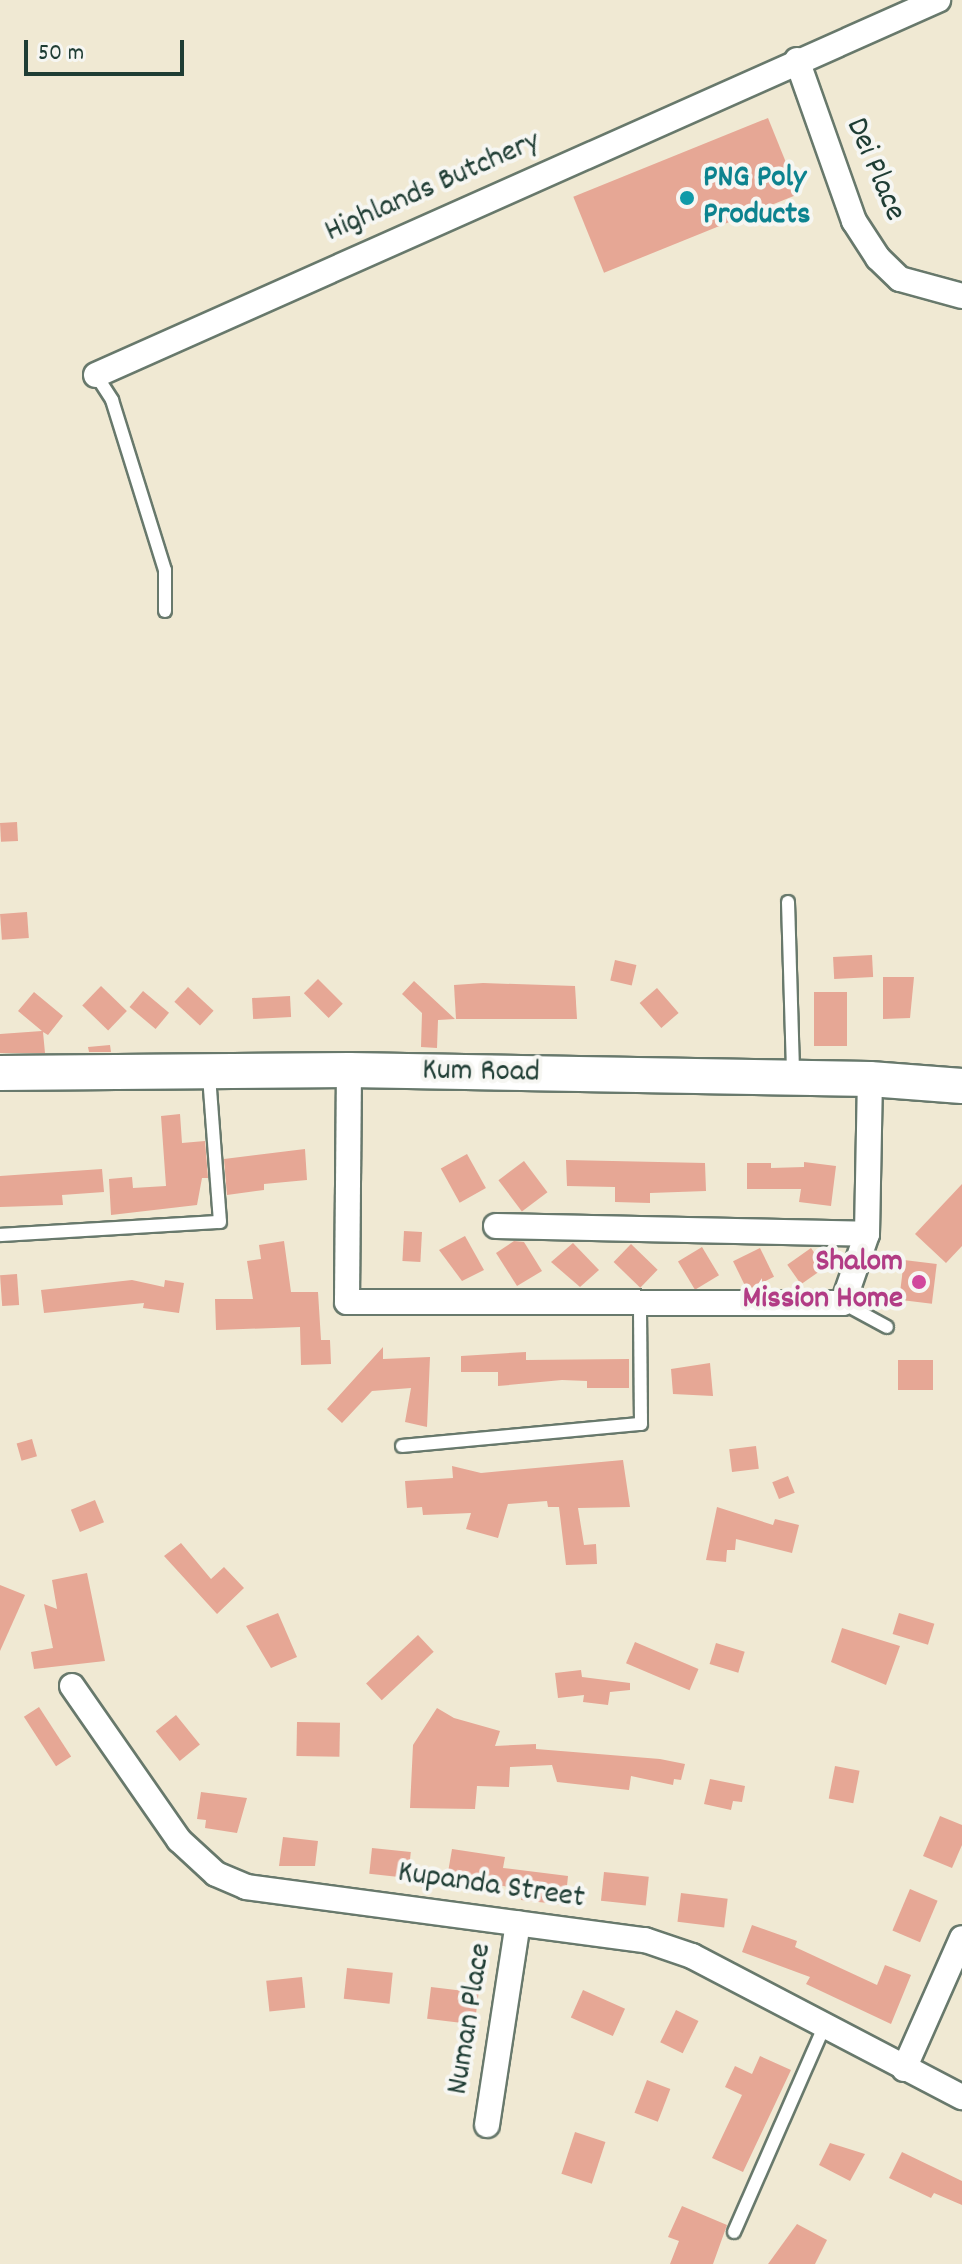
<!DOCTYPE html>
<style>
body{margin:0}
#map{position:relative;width:962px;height:2264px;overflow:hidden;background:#f0e9d3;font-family:Dekko,sans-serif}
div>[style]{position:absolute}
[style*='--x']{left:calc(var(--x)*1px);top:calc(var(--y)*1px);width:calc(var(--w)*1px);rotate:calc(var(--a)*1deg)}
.building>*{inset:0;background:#e6a795;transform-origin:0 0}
.roads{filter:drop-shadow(2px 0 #68796c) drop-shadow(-2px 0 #68796c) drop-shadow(0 2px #68796c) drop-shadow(0 -2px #68796c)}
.lane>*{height:12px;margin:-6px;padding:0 6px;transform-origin:6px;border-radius:6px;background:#fff}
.street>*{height:24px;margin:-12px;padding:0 12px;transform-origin:12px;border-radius:12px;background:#fff}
.secondary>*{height:34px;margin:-17px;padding:0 17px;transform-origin:17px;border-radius:17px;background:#fff}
.dots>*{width:22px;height:22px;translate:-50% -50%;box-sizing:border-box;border:4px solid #f6f6f2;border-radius:50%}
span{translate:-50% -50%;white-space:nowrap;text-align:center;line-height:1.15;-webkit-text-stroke:8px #f6f6f2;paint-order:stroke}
.street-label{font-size:32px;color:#1f3d34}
.culture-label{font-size:32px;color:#0d838f;font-weight:700}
.left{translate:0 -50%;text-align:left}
.hotel-label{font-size:32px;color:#b23c85;font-weight:700}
.right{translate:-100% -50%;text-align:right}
.scale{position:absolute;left:24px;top:40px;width:160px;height:36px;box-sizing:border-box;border:4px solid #1f3d34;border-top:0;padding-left:10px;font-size:24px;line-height:28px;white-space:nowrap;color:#1f3d34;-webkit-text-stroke:6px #f6f6f2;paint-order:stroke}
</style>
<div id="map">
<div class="building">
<div style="left:768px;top:118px;width:82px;height:210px;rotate:68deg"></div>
<div style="left:17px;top:822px;width:19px;height:17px;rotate:87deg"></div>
<div style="left:27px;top:912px;width:26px;height:27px;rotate:86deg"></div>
<div style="left:872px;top:955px;width:22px;height:39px;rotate:87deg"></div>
<div style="left:615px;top:960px;width:22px;height:21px;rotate:13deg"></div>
<div style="clip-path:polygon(883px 977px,914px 977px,910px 1018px,883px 1019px)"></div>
<div style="left:318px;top:979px;width:35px;height:20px;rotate:45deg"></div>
<div style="clip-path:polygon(414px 981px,455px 1019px,438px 1020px,437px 1048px,421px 1047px,422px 1013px,402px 994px)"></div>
<div style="clip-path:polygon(483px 983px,575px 986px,577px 1019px,456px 1019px,454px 985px)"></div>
<div style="left:101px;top:986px;width:36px;height:27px;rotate:44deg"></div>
<div style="left:188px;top:987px;width:35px;height:20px;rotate:43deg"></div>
<div style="left:657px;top:988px;width:33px;height:23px;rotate:49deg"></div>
<div style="left:143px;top:991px;width:34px;height:21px;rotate:40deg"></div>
<div style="clip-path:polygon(34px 992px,63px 1016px,48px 1035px,43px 1032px,45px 1053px,0 1053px,0 1034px,42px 1031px,18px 1011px)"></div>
<div style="left:847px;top:992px;width:54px;height:33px;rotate:90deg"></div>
<div style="left:290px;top:996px;width:21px;height:38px;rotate:87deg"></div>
<div style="clip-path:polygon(110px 1045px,111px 1052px,89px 1052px,88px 1047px)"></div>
<div style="clip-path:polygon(180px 1114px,182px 1143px,205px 1141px,208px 1178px,202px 1178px,197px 1205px,111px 1215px,109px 1179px,132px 1177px,133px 1188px,166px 1186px,161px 1116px)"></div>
<div style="clip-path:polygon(305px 1149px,307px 1180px,264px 1184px,264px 1190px,227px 1195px,224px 1159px)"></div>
<div style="left:467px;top:1154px;width:39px;height:30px;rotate:61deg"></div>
<div style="clip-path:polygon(566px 1160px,705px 1163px,706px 1191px,650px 1193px,650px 1203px,615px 1202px,615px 1187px,567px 1186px)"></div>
<div style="left:524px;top:1161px;width:39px;height:32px;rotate:53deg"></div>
<div style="clip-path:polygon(804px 1162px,836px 1166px,831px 1206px,799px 1202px,801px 1189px,747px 1189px,747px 1163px,771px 1163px,771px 1168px,804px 1167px)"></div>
<div style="clip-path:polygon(102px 1169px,104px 1192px,62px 1195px,63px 1205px,0 1207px,0 1176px)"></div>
<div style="clip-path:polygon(962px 1184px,962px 1246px,946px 1263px,915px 1234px)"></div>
<div style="left:404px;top:1231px;width:18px;height:30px;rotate:3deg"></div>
<div style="clip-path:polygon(465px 1236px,484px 1270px,462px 1281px,439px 1250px)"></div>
<div style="clip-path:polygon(284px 1241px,291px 1292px,318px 1292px,321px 1340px,330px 1340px,331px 1364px,301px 1365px,300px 1327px,216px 1330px,215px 1299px,253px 1299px,247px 1261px,261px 1259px,259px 1245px)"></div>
<div style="clip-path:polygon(514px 1241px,524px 1242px,542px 1271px,517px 1286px,496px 1253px)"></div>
<div style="clip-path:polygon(573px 1243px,599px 1270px,580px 1287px,551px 1262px)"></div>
<div style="left:631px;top:1244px;width:37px;height:25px;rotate:44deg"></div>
<div style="left:702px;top:1247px;width:33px;height:28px;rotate:59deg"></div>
<div style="left:760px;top:1248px;width:32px;height:30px;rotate:64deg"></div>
<div style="left:811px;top:1248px;width:24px;height:29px;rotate:55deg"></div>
<div style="left:904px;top:1260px;width:33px;height:40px;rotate:7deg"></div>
<div style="left:17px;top:1274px;width:31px;height:17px;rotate:86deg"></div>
<div style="clip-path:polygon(132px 1280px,164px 1287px,165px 1280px,184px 1283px,179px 1313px,143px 1308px,144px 1303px,44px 1313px,41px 1290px)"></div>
<div style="clip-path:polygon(383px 1347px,383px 1359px,430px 1357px,427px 1427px,405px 1422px,411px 1388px,372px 1391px,342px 1423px,327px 1409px)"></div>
<div style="clip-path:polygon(526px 1352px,526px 1360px,629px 1359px,629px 1388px,587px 1388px,587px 1381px,562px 1380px,498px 1386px,498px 1372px,461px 1372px,461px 1356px)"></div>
<div style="left:898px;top:1360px;width:35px;height:30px"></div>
<div style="clip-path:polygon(710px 1363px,713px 1396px,673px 1394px,671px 1369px)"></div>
<div style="left:32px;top:1439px;width:18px;height:16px;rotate:74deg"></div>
<div style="left:756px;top:1446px;width:23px;height:27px;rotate:83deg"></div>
<div style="clip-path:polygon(623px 1460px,630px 1507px,578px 1508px,584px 1545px,596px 1544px,597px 1564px,566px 1565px,559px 1507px,548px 1507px,547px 1501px,508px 1504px,498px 1538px,466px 1529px,471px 1513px,423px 1515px,422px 1507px,407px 1508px,405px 1481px,453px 1478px,452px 1466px,481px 1473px)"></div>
<div style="left:788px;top:1476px;width:18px;height:17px;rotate:68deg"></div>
<div style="left:95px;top:1500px;width:24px;height:26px;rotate:68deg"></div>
<div style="clip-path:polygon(717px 1507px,773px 1525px,775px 1519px,799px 1525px,792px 1553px,736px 1539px,735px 1550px,727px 1550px,726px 1562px,706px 1560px)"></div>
<div style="clip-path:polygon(181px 1543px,211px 1579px,224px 1567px,244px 1588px,217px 1614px,164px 1556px)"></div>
<div style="clip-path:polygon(87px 1573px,105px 1661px,34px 1669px,31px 1652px,53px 1648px,44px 1604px,57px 1609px,52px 1580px)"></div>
<div style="clip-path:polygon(0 1585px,25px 1595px,0 1651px)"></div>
<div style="clip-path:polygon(278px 1613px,297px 1657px,271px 1668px,246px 1626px)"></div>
<div style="left:899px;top:1613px;width:37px;height:22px;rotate:17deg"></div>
<div style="clip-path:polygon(842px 1628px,900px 1646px,886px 1685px,831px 1662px)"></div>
<div style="left:418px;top:1635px;width:23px;height:71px;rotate:47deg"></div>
<div style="left:635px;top:1642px;width:69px;height:23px;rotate:23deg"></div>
<div style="left:716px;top:1643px;width:30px;height:22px;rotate:17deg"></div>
<div style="clip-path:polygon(581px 1670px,582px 1677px,630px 1683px,630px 1690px,610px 1692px,608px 1705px,583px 1702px,584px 1695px,558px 1698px,555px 1673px)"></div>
<div style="left:39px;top:1707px;width:59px;height:18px;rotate:57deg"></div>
<div style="clip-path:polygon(437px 1708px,454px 1718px,500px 1731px,495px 1746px,536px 1744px,536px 1749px,660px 1759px,685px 1764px,681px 1780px,674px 1779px,673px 1785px,631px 1776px,629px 1790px,557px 1782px,552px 1765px,510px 1767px,509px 1787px,477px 1786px,475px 1809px,410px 1808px,413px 1745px)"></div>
<div style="left:176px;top:1715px;width:38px;height:26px;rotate:51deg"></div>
<div style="left:297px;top:1722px;width:43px;height:34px;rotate:1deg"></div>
<div style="left:835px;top:1766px;width:25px;height:33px;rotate:11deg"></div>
<div style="clip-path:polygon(710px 1779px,745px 1786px,742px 1802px,733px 1801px,731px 1810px,704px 1804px)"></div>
<div style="clip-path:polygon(201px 1792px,247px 1798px,237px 1833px,205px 1828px,206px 1820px,197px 1819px)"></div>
<div style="clip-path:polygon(940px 1816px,962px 1825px,962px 1845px,952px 1868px,923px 1856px)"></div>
<div style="clip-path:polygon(283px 1837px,318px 1841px,315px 1866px,279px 1866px)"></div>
<div style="left:372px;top:1848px;width:39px;height:26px;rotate:6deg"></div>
<div style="clip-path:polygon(452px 1849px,505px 1857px,503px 1868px,568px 1876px,565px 1905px,521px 1900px,523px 1889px,447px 1878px)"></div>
<div style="left:604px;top:1872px;width:45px;height:29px;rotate:6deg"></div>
<div style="left:910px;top:1889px;width:30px;height:45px;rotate:23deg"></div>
<div style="left:681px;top:1893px;width:47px;height:29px;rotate:7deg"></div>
<div style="clip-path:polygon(752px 1925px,797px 1941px,795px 1947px,877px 1985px,885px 1965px,911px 1975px,891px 2024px,806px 1984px,810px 1977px,742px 1952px)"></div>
<div style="left:347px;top:1968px;width:46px;height:31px;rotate:6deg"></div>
<div style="left:302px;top:1977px;width:31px;height:36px;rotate:84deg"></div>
<div style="left:431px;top:1987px;width:48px;height:32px;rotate:7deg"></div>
<div style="left:583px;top:1990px;width:46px;height:30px;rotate:24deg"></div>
<div style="left:676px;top:2010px;width:25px;height:36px;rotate:26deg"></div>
<div style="clip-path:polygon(760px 2056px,791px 2070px,743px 2172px,712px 2158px,742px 2095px,725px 2087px,735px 2066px,752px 2074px)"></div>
<div style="left:647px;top:2080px;width:25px;height:35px;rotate:21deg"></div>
<div style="left:575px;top:2132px;width:32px;height:44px;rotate:18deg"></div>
<div style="clip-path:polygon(830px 2143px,865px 2154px,850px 2181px,819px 2165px)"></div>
<div style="clip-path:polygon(902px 2152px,962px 2181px,962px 2205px,934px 2193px,931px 2198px,889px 2178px)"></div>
<div style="clip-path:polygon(682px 2206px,727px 2225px,713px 2264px,670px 2264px,679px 2241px,668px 2237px)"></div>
<div style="clip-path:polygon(797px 2224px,827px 2240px,815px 2264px,768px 2264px)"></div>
</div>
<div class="roads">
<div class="lane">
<div style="--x:96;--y:375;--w:30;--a:57"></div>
<div style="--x:112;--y:400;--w:178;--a:72.7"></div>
<div style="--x:165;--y:570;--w:41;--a:90"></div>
<div style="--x:788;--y:902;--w:173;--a:88.3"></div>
<div style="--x:0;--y:1235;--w:220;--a:-3.4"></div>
<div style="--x:220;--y:1222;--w:147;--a:-94.3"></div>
<div style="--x:843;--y:1303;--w:50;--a:28.6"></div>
<div style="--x:402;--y:1446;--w:240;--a:-5.3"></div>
<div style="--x:641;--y:1424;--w:121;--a:-90.5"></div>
<div style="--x:734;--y:2232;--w:224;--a:-66.3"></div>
</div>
<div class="street">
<div style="--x:797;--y:60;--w:171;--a:70.5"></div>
<div style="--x:854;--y:221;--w:44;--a:57"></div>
<div style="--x:878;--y:258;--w:30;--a:44"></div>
<div style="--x:900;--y:279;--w:64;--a:15.3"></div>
<div style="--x:96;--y:375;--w:922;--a:-24.01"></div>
<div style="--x:349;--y:1070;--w:232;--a:90.5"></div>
<div style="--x:347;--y:1302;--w:496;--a:0.1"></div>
<div style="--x:843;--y:1303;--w:73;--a:-70.8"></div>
<div style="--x:867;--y:1234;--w:155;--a:-88.9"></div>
<div style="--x:496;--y:1226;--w:371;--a:1.2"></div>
<div style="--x:72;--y:1686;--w:188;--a:55.2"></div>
<div style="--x:179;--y:1840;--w:50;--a:42.6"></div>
<div style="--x:216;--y:1874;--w:33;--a:23"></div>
<div style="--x:246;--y:1887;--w:403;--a:7.6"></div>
<div style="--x:645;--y:1940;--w:50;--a:18.8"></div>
<div style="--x:692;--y:1956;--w:305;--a:27.6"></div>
<div style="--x:904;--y:2069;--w:143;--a:-66.1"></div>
<div style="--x:487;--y:2125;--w:204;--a:-81.3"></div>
</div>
<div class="secondary">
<div style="--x:0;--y:1073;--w:349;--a:-0.5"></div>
<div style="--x:349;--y:1070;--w:521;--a:0.99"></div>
<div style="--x:870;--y:1079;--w:92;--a:4.4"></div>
</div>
</div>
<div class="dots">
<div style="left:687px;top:198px;background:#0f9aa8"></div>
<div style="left:919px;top:1282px;background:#d1479c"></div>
</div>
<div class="street-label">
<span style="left:874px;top:170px;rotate:67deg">Dei Place</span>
<span style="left:433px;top:188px;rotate:-24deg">Highlands Butchery</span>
<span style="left:481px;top:1073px;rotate:1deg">Kum Road</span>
<span style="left:491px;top:1887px;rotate:8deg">Kupanda Street</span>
<span style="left:471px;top:2019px;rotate:-81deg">Numan Place</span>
</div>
<div class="culture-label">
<span class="left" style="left:703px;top:198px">PNG Poly<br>Products</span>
</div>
<div class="hotel-label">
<span class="right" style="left:903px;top:1282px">Shalom<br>Mission Home</span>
</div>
<div class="scale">50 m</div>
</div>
